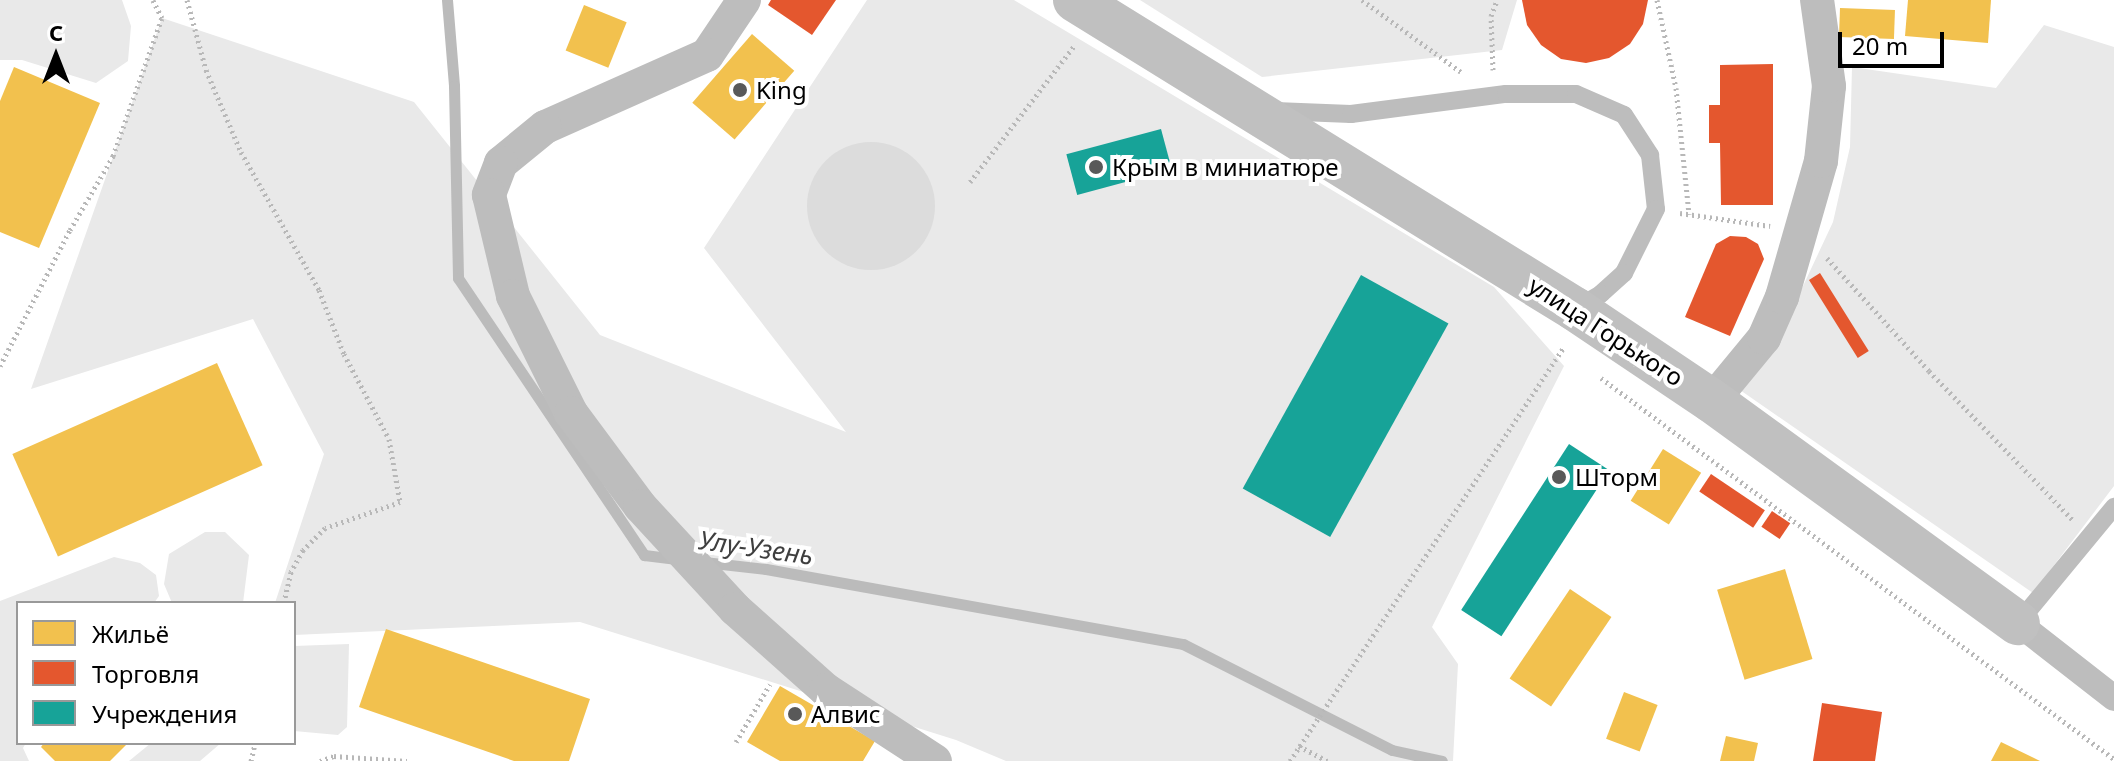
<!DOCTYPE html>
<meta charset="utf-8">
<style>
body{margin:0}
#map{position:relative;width:2114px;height:761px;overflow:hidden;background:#fff;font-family:"Noto Sans",sans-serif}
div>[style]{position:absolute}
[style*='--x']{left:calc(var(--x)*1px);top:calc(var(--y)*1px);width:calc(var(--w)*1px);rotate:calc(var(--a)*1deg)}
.green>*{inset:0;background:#e9e9e9}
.homes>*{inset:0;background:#f2c14e;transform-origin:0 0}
.shops>*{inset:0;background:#e4572e;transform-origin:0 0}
.public>*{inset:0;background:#17a398;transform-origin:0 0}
.stream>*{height:11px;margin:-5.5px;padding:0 5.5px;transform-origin:5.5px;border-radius:5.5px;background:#bbb}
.building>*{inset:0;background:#dcdcdc}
.round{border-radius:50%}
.path>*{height:5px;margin-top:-2.5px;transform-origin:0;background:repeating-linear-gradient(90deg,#b8b8b8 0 2px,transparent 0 6px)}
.service>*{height:18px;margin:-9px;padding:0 9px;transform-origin:9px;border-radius:9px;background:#bdbdbd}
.pedestrian>*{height:26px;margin:-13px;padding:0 13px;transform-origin:13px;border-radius:13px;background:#bdbdbd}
.minor>*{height:34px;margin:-17px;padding:0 17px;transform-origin:17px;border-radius:17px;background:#bdbdbd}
.secondary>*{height:44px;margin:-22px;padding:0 22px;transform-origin:22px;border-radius:22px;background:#c0c0c0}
.dots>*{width:22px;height:22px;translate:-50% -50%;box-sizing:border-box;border:4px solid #fff;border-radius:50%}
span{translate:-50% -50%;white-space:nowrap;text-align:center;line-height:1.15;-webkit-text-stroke:8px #fff;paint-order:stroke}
.poi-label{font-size:24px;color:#000}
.left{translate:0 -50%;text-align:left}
.street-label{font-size:24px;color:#000}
.water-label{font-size:26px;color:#3f3f3f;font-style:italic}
.legend{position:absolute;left:16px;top:601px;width:280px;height:144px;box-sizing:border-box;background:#fff;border:2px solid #999;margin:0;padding:10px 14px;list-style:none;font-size:24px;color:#000}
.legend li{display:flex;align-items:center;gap:16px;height:40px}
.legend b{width:40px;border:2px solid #999}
.north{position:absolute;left:16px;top:16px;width:80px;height:80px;-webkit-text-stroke:6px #fff;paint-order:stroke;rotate:0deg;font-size:22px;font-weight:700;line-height:32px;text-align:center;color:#000}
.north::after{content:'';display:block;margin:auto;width:28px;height:36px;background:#000;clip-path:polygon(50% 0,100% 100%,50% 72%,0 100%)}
.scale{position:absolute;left:1838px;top:32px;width:106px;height:36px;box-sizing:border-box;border:4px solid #000;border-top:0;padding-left:10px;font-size:24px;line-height:28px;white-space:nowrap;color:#000;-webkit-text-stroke:6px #fff;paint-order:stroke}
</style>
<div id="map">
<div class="green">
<div style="clip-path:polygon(0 0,122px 0,131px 26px,128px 61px,96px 83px,22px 60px,0 60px)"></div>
<div style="clip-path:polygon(867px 0,1014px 0,1494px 287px,1564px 366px,1432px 627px,1458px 664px,1453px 761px,1006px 761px,956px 740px,580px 622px,294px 635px,294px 603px,275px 603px,324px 454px,253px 319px,31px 389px,162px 18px,414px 102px,600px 335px,846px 432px,704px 248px)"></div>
<div style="clip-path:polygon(1140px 0,1517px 0,1502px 50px,1262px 77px)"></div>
<div style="clip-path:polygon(2044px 25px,2114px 47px,2114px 486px,2033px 593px,1740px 390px,1774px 348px,1833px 222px,1850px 147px,1852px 67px,1996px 88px)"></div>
<div style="clip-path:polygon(205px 532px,225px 532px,249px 555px,243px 603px,172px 603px,164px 584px,169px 554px)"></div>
<div style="clip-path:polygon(114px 557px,140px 563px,156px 575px,159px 596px,154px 603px,18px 603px,18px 743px,26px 743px,23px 748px,29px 761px,0 761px,0 601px)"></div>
<div style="clip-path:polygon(349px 644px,347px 727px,338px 735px,294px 731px,294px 646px)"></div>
<div style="clip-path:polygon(151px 743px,221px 743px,200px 761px,129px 761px)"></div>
</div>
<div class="homes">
<div style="clip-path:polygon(1908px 0,1991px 0,1988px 43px,1905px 36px)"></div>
<div style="left:584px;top:5px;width:46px;height:49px;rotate:22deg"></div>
<div style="left:1840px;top:8px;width:55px;height:29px;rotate:2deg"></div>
<div style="left:752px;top:34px;width:56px;height:91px;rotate:41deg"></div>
<div style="clip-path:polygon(14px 67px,100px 103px,39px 248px,0 232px,0 101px)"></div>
<div style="left:217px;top:363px;width:112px;height:224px;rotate:66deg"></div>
<div style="left:1663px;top:449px;width:45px;height:61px;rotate:32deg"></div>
<div style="left:1785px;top:569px;width:94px;height:71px;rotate:73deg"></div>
<div style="left:1570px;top:589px;width:50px;height:108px;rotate:34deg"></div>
<div style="clip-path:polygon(386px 629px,590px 699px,569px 761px,514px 761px,359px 707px)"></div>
<div style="clip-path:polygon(780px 686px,875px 741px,863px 761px,780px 761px,747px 742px)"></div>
<div style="left:1624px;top:692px;width:36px;height:50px;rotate:21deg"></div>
<div style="clip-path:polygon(1726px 736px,1758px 743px,1754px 761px,1720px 761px)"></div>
<div style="clip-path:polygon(2001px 742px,2040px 761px,1991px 761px)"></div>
<div style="clip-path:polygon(44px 743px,128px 743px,110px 761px,55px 761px,41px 747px)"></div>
</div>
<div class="shops">
<div style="clip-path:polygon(771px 0,836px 0,812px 35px,768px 5px)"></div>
<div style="clip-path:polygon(1522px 0,1648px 0,1643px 24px,1630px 44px,1609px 58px,1586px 63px,1561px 59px,1541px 45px,1527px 25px)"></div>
<div style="clip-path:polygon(1773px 64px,1773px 205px,1721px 205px,1720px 143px,1709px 143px,1709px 105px,1720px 105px,1720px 65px)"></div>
<div style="clip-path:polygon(1730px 236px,1746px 237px,1758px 244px,1764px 259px,1730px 336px,1685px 317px,1716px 244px)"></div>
<div style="left:1820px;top:273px;width:92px;height:13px;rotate:58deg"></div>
<div style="left:1711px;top:474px;width:65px;height:21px;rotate:34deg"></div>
<div style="left:1772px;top:511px;width:22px;height:19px;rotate:34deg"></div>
<div style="clip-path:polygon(1822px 703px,1882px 712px,1875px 761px,1813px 761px)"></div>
</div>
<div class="public">
<div style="left:1161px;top:129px;width:42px;height:98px;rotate:75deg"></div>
<div style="left:1361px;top:275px;width:100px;height:244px;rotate:29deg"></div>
<div style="left:1569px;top:444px;width:48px;height:198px;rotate:33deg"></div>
</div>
<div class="stream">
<div style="--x:447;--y:0;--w:86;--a:85.3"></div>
<div style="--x:454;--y:86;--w:192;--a:88.8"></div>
<div style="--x:458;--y:278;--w:334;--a:56.1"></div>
<div style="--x:644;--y:555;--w:35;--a:7"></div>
<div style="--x:704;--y:562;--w:62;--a:6.4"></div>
<div style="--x:766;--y:569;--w:424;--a:10.2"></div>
<div style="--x:1183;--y:644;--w:234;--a:26.9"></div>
<div style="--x:1392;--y:750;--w:51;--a:12.4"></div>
</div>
<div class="building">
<div class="round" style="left:807px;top:142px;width:128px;height:128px"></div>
</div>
<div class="path">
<div style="--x:187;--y:0;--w:73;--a:74.8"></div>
<div style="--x:206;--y:70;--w:89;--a:66.9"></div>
<div style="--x:241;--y:152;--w:159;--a:60.5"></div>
<div style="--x:319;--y:290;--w:69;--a:68.7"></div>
<div style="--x:344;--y:354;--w:96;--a:62.1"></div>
<div style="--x:389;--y:439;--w:64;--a:80.1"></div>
<div style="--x:400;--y:502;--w:79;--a:160.9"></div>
<div style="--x:325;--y:528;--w:31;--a:135"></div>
<div style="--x:303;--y:550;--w:25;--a:119"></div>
<div style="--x:291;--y:572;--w:32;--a:103"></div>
<div style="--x:1362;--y:0;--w:122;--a:36"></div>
<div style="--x:1657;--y:0;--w:90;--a:77.8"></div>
<div style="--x:1676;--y:88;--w:127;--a:84.1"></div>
<div style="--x:1493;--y:70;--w:54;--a:-92.1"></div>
<div style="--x:1491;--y:16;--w:17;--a:-69"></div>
<div style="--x:970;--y:182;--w:171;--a:-52.6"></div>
<div style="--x:1680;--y:213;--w:91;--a:8.2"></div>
<div style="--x:1827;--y:258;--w:152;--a:47.9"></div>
<div style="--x:1929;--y:371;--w:206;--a:46"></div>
<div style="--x:0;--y:366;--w:153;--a:-62.8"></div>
<div style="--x:70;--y:230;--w:86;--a:-59.8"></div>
<div style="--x:113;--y:156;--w:146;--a:-70.5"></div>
<div style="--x:162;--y:18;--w:20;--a:-117"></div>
<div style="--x:1601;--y:378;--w:639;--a:36.6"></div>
<div style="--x:736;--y:742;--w:67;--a:-59.6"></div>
<div style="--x:1299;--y:746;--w:32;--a:28"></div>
<div style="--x:251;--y:761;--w:18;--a:-77"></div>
<div style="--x:320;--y:761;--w:15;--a:-20"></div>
<div style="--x:334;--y:756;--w:73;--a:3.9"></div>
<div style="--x:1290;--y:761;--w:495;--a:-56.5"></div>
</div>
<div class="service">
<div style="--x:1275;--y:111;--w:76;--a:2.3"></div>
<div style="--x:1351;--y:114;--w:156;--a:-7.4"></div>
<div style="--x:1506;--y:94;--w:70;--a:0"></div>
<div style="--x:1576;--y:94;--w:52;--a:23.6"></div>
<div style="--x:1624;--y:115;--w:48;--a:57"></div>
<div style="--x:1650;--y:155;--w:54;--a:83.7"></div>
<div style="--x:1656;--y:209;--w:72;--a:116.6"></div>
<div style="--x:1624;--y:273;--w:31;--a:138"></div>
<div style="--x:1601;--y:294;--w:28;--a:150"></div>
<div style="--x:2018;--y:623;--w:151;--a:-50.4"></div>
</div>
<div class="pedestrian">
<div style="--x:2018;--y:623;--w:122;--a:38"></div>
</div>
<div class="minor">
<div style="--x:744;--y:0;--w:66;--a:123.9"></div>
<div style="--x:707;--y:55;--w:177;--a:156"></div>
<div style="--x:545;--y:127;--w:57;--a:140.7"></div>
<div style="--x:501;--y:163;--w:34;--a:111"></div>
<div style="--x:489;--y:195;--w:104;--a:76.6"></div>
<div style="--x:513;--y:296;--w:131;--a:63.6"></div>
<div style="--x:571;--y:413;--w:116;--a:53.4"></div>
<div style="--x:640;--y:506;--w:140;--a:47.3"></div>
<div style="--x:735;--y:609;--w:122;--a:41.7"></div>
<div style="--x:826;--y:690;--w:130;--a:33.1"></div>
<div style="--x:1712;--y:401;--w:82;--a:-50.5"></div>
<div style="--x:1764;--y:338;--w:45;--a:-66.3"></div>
<div style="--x:1782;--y:297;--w:141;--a:-74"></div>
<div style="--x:1821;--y:161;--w:75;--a:-83.9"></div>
<div style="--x:1829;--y:86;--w:87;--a:-97.9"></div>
</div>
<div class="secondary">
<div style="--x:1075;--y:0;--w:588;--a:31.72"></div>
<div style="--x:1575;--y:309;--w:165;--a:33.9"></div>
<div style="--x:1712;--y:401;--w:378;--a:36"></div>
</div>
<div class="dots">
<div style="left:740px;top:90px;background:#595959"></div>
<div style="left:1096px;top:167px;background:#595959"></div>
<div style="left:1559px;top:477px;background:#595959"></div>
<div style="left:795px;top:714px;background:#595959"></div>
</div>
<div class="poi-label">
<span class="left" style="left:756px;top:90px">King</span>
<span class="left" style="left:1112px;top:167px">Крым в миниатюре</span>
<span class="left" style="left:1575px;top:477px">Шторм</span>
<span class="left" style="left:811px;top:714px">Алвис</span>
</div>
<div class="street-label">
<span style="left:1606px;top:331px;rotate:33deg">улица Горького</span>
</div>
<div class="water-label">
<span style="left:756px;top:548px;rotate:8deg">Улу-Узень</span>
</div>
<ul class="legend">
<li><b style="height:22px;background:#f2c14e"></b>Жильё</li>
<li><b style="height:22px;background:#e4572e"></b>Торговля</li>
<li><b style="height:22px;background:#17a398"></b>Учреждения</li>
</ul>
<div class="north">С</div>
<div class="scale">20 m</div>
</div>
